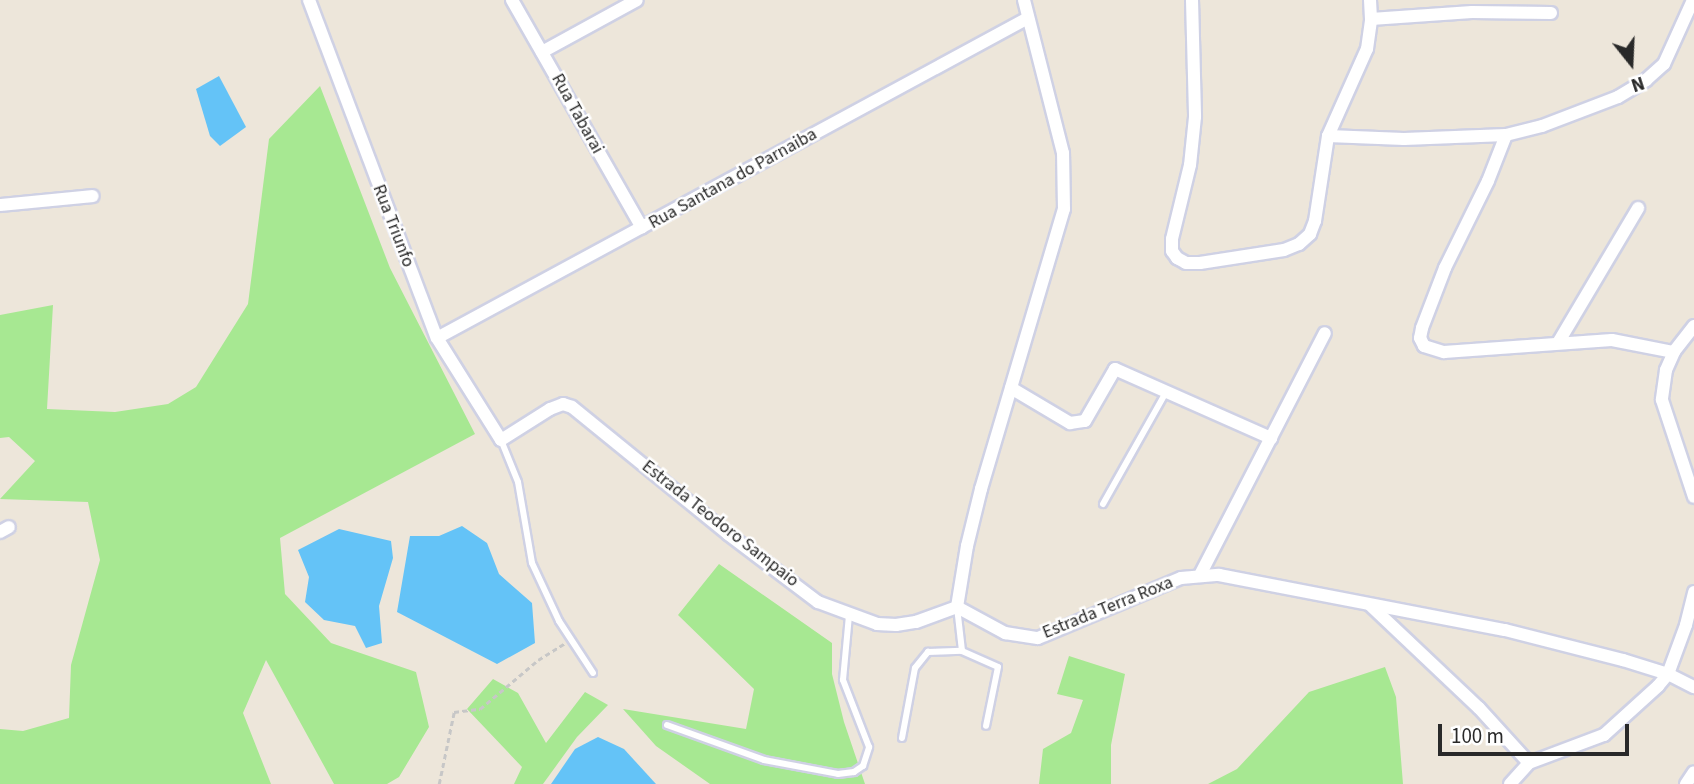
<!DOCTYPE html>
<style>
body{margin:0}
#map{position:relative;width:1694px;height:784px;overflow:hidden;background:#ede6da;font-family:"Source Sans 3",sans-serif}
div>[style]{position:absolute}
[style*='--x']{left:calc(var(--x)*1px);top:calc(var(--y)*1px);width:calc(var(--w)*1px);rotate:calc(var(--a)*1deg)}
.green>*{inset:0;background:#a7e892}
.water>*{inset:0;background:#64c3f7}
.path>*{height:2.5px;margin-top:-1.25px;transform-origin:0;background:repeating-linear-gradient(90deg,#c7c7c7 0 5px,transparent 0 8.5px)}
.roads{filter:drop-shadow(2px 0 #cfd1e4) drop-shadow(-2px 0 #cfd1e4) drop-shadow(0 2px #cfd1e4) drop-shadow(0 -2px #cfd1e4)}
.lane>*{height:6px;margin:-3px;padding:0 3px;transform-origin:3px;border-radius:3px;background:#fff}
.street>*{height:12px;margin:-6px;padding:0 6px;transform-origin:6px;border-radius:6px;background:#fff}
span{translate:-50% -50%;white-space:nowrap;text-align:center;line-height:1.15;-webkit-text-stroke:5px #fff;paint-order:stroke}
.street-label{font-size:18px;color:#292929}
.north{position:absolute;left:1596px;top:28px;width:70px;height:70px;-webkit-text-stroke:5px #fff;paint-order:stroke;rotate:162deg;font-size:19px;font-weight:700;line-height:28px;text-align:center;color:#292929}
.north::after{content:'';display:block;margin:auto;width:24px;height:32px;background:#292929;clip-path:polygon(50% 0,100% 100%,50% 72%,0 100%)}
.scale{position:absolute;left:1438px;top:724px;width:191px;height:32px;box-sizing:border-box;border:4px solid #292929;border-top:0;padding-left:9px;font-size:21px;line-height:24px;white-space:nowrap;color:#292929;-webkit-text-stroke:5px #fff;paint-order:stroke}
</style>
<div id="map">
<div class="green">
<div style="clip-path:polygon(320px 86px,390px 268px,475px 434px,280px 538px,285px 594px,331px 643px,416px 672px,429px 727px,399px 777px,387px 784px,334px 784px,266px 660px,243px 713px,271px 784px,0 784px,0 729px,23px 731px,69px 718px,71px 665px,100px 560px,88px 502px,0 499px,35px 461px,9px 437px,0 438px,0 315px,53px 305px,47px 409px,115px 412px,168px 404px,196px 387px,248px 304px,269px 139px)"></div>
<div style="clip-path:polygon(719px 564px,832px 643px,832px 674px,844px 722px,865px 784px,710px 784px,656px 746px,623px 709px,746px 729px,754px 689px,678px 615px)"></div>
<div style="clip-path:polygon(1069px 656px,1125px 674px,1111px 745px,1111px 784px,1039px 784px,1043px 749px,1071px 733px,1083px 700px,1057px 694px)"></div>
<div style="clip-path:polygon(1385px 667px,1396px 697px,1403px 784px,1208px 784px,1237px 769px,1309px 692px)"></div>
<div style="clip-path:polygon(493px 679px,518px 693px,546px 743px,585px 692px,608px 705px,577px 737px,543px 784px,514px 784px,522px 767px,467px 709px)"></div>
</div>
<div class="water">
<div style="clip-path:polygon(219px 76px,246px 127px,220px 146px,210px 136px,196px 89px)"></div>
<div style="clip-path:polygon(462px 526px,487px 543px,499px 574px,532px 603px,535px 643px,497px 664px,397px 612px,410px 536px,439px 536px)"></div>
<div style="clip-path:polygon(339px 529px,391px 541px,393px 558px,379px 606px,382px 643px,366px 648px,355px 626px,324px 620px,305px 602px,309px 577px,298px 550px)"></div>
<div style="clip-path:polygon(598px 737px,624px 749px,656px 784px,551px 784px,575px 749px)"></div>
</div>
<div class="path">
<div style="--x:439;--y:784;--w:74;--a:-78.2"></div>
<div style="--x:454;--y:712;--w:26;--a:-7"></div>
<div style="--x:480;--y:709;--w:76;--a:-40.2"></div>
<div style="--x:538;--y:660;--w:32;--a:-32"></div>
</div>
<div class="roads">
<div class="lane">
<div style="--x:501;--y:440;--w:45;--a:68"></div>
<div style="--x:518;--y:482;--w:82;--a:80.2"></div>
<div style="--x:532;--y:563;--w:64;--a:65"></div>
<div style="--x:559;--y:621;--w:62;--a:56.8"></div>
<div style="--x:1103;--y:504;--w:129;--a:-60.6"></div>
<div style="--x:957;--y:607;--w:44;--a:83.5"></div>
<div style="--x:667;--y:725;--w:103;--a:19.8"></div>
<div style="--x:764;--y:760;--w:75;--a:10.7"></div>
<div style="--x:838;--y:774;--w:16;--a:-7"></div>
<div style="--x:854;--y:772;--w:11;--a:-34"></div>
<div style="--x:863;--y:766;--w:20;--a:-72"></div>
<div style="--x:869;--y:747;--w:72;--a:-111.2"></div>
<div style="--x:843;--y:680;--w:65;--a:-84.7"></div>
<div style="--x:902;--y:738;--w:71;--a:-79.5"></div>
<div style="--x:915;--y:668;--w:21;--a:-51"></div>
<div style="--x:928;--y:652;--w:34;--a:-2"></div>
<div style="--x:962;--y:651;--w:39;--a:24"></div>
<div style="--x:998;--y:667;--w:60;--a:101.5"></div>
</div>
<div class="street">
<div style="--x:309;--y:0;--w:361;--a:69.3"></div>
<div style="--x:437;--y:338;--w:120;--a:57.9"></div>
<div style="--x:501;--y:440;--w:58;--a:-32.3"></div>
<div style="--x:550;--y:409;--w:14;--a:-21"></div>
<div style="--x:563;--y:404;--w:9;--a:18"></div>
<div style="--x:572;--y:407;--w:201;--a:39.1"></div>
<div style="--x:728;--y:534;--w:113;--a:37.1"></div>
<div style="--x:818;--y:602;--w:63;--a:20.4"></div>
<div style="--x:877;--y:624;--w:19;--a:3"></div>
<div style="--x:896;--y:625;--w:20;--a:-9"></div>
<div style="--x:916;--y:622;--w:44;--a:-20.1"></div>
<div style="--x:512;--y:0;--w:262;--a:60.3"></div>
<div style="--x:1192;--y:0;--w:117;--a:88.5"></div>
<div style="--x:1195;--y:117;--w:48;--a:95.9"></div>
<div style="--x:1190;--y:165;--w:76;--a:103.7"></div>
<div style="--x:1172;--y:239;--w:12;--a:90"></div>
<div style="--x:1172;--y:251;--w:9;--a:54"></div>
<div style="--x:1177;--y:258;--w:10;--a:29"></div>
<div style="--x:1186;--y:263;--w:14;--a:0"></div>
<div style="--x:1200;--y:263;--w:85;--a:-8.8"></div>
<div style="--x:1284;--y:250;--w:16;--a:-22"></div>
<div style="--x:1299;--y:244;--w:15;--a:-42"></div>
<div style="--x:1310;--y:234;--w:14;--a:-69"></div>
<div style="--x:1315;--y:221;--w:86;--a:-81.3"></div>
<div style="--x:1328;--y:136;--w:95;--a:-65.9"></div>
<div style="--x:1367;--y:49;--w:30;--a:-82"></div>
<div style="--x:1371;--y:19;--w:19;--a:-93"></div>
<div style="--x:1371;--y:19;--w:101;--a:-4"></div>
<div style="--x:1472;--y:12;--w:79;--a:0.7"></div>
<div style="--x:542;--y:52;--w:108;--a:-28.7"></div>
<div style="--x:1506;--y:135;--w:49;--a:111.4"></div>
<div style="--x:1488;--y:181;--w:97;--a:116.3"></div>
<div style="--x:1445;--y:268;--w:64;--a:111"></div>
<div style="--x:1422;--y:328;--w:10;--a:101"></div>
<div style="--x:1420;--y:338;--w:9;--a:63"></div>
<div style="--x:1424;--y:346;--w:21;--a:17"></div>
<div style="--x:1444;--y:352;--w:168;--a:-4.1"></div>
<div style="--x:1612;--y:340;--w:63;--a:11"></div>
<div style="--x:1328;--y:136;--w:76;--a:2.3"></div>
<div style="--x:1404;--y:139;--w:102;--a:-2.2"></div>
<div style="--x:1506;--y:135;--w:37;--a:-14"></div>
<div style="--x:1542;--y:126;--w:81;--a:-20.9"></div>
<div style="--x:1618;--y:97;--w:33;--a:-31"></div>
<div style="--x:1646;--y:80;--w:24;--a:-42"></div>
<div style="--x:1664;--y:64;--w:70;--a:-65.6"></div>
<div style="--x:0;--y:205;--w:93;--a:-5.5"></div>
<div style="--x:1694;--y:326;--w:33;--a:128"></div>
<div style="--x:1674;--y:352;--w:20;--a:114"></div>
<div style="--x:1666;--y:370;--w:30;--a:98"></div>
<div style="--x:1662;--y:400;--w:102;--a:71.7"></div>
<div style="--x:437;--y:338;--w:672;--a:-28.43"></div>
<div style="--x:1558;--y:343;--w:157;--a:-59.3"></div>
<div style="--x:1011;--y:388;--w:69;--a:30.7"></div>
<div style="--x:1070;--y:423;--w:15;--a:-8"></div>
<div style="--x:1085;--y:421;--w:60;--a:-60"></div>
<div style="--x:1115;--y:369;--w:171;--a:23.9"></div>
<div style="--x:0;--y:532;--w:10;--a:-29"></div>
<div style="--x:1200;--y:575;--w:272;--a:-62.7"></div>
<div style="--x:1370;--y:605;--w:150;--a:43.4"></div>
<div style="--x:1479;--y:708;--w:74;--a:47.7"></div>
<div style="--x:957;--y:607;--w:55;--a:28.4"></div>
<div style="--x:1005;--y:633;--w:33;--a:9"></div>
<div style="--x:1038;--y:638;--w:155;--a:-22.8"></div>
<div style="--x:1181;--y:578;--w:38;--a:-5"></div>
<div style="--x:1219;--y:575;--w:291;--a:10.9"></div>
<div style="--x:1505;--y:630;--w:122;--a:14.3"></div>
<div style="--x:1623;--y:660;--w:47;--a:17.3"></div>
<div style="--x:1668;--y:674;--w:29;--a:27"></div>
<div style="--x:957;--y:607;--w:62;--a:-80.7"></div>
<div style="--x:967;--y:546;--w:59;--a:-76.2"></div>
<div style="--x:981;--y:489;--w:292;--a:-73.5"></div>
<div style="--x:1064;--y:209;--w:56;--a:-91"></div>
<div style="--x:1063;--y:153;--w:158;--a:-104.3"></div>
<div style="--x:1510;--y:784;--w:28;--a:-48"></div>
<div style="--x:1529;--y:763;--w:80;--a:-20.5"></div>
<div style="--x:1604;--y:735;--w:73;--a:-42.2"></div>
<div style="--x:1658;--y:686;--w:16;--a:-50"></div>
<div style="--x:1668;--y:674;--w:52;--a:-69.8"></div>
<div style="--x:1686;--y:625;--w:34;--a:-76"></div>
<div style="--x:1686;--y:784;--w:14;--a:-56"></div>
</div>
</div>
<div class="street-label">
<span style="left:577px;top:114px;rotate:61deg">Rua Tabarai</span>
<span style="left:733px;top:179px;rotate:-29deg">Rua Santana do Parnaiba</span>
<span style="left:393px;top:226px;rotate:69deg">Rua Triunfo</span>
<span style="left:720px;top:524px;rotate:38deg">Estrada Teodoro Sampaio</span>
<span style="left:1108px;top:608px;rotate:-22deg">Estrada Terra Roxa</span>
</div>
<div class="north">N</div>
<div class="scale">100 m</div>
</div>
